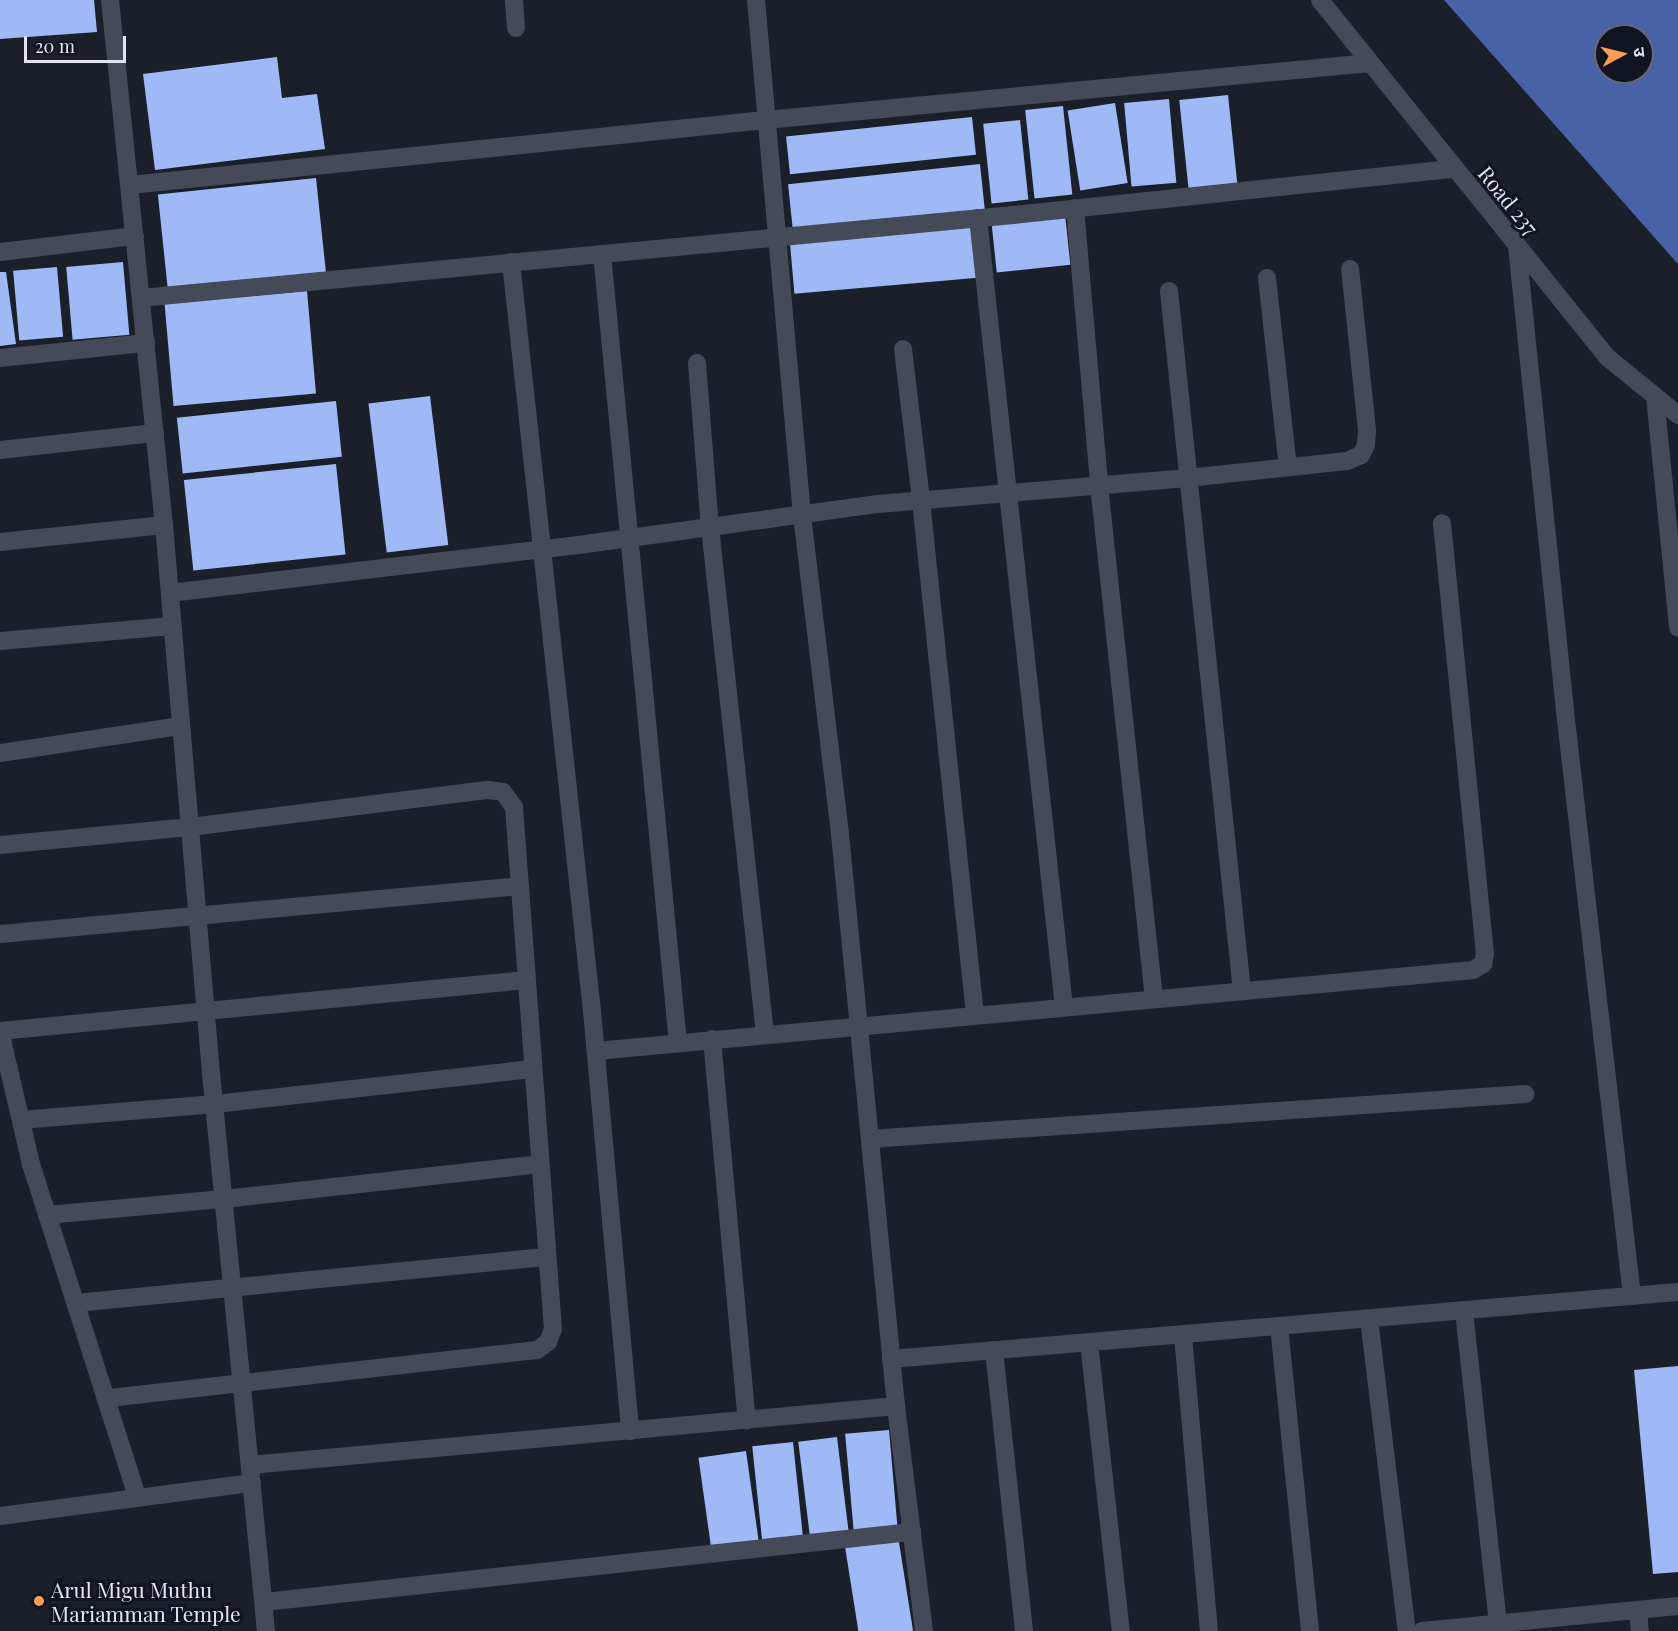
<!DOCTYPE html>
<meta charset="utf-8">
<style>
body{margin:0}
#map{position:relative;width:1678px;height:1631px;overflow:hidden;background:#1a1f2a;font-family:"Playfair Display","Noto Sans Devanagari",serif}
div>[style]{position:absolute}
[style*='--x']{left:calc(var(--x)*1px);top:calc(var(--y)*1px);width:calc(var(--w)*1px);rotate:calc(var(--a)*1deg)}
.water>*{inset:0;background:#4862a8}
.building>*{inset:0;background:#9fb9f6;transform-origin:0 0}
.minor>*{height:18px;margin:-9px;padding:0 9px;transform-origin:9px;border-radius:9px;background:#454a58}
.dots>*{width:16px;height:16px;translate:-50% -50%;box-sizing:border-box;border:3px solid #111521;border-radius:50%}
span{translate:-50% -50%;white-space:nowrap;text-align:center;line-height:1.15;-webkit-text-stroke:6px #111521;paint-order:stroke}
.street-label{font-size:21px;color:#e2e5ee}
.poi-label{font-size:21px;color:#e2e5ee}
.left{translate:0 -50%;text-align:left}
.north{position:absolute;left:1594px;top:24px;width:60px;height:60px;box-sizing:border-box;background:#111521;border:2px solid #656873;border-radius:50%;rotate:83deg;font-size:16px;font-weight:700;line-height:24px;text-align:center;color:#e2e5ee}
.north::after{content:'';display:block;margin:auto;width:21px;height:27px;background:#fc9d53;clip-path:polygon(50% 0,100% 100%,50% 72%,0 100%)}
.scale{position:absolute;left:24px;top:36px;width:102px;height:27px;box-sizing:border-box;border:3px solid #e2e5ee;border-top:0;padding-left:8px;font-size:18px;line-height:21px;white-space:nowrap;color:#e2e5ee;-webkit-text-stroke:4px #111521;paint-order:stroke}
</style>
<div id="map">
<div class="water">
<div style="clip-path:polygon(evenodd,1444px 0,1678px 0,1678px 264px,1444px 0,1606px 36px,1642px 36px,1642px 72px,1606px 72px,1606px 36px)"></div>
</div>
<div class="building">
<div style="clip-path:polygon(0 0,94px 0,97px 32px,0 39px)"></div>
<div style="clip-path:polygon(277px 57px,282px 98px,317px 94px,325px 149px,155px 170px,143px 74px)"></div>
<div style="left:1228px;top:95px;width:89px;height:49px;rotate:84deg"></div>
<div style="left:1169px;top:99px;width:84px;height:45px;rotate:85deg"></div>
<div style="left:1115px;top:103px;width:81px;height:48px;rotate:81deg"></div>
<div style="left:1063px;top:106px;width:89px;height:38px;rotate:84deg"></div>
<div style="left:972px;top:117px;width:38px;height:187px;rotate:84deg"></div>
<div style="left:1020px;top:120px;width:80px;height:37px;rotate:84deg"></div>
<div style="left:980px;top:164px;width:51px;height:193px;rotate:84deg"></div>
<div style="left:316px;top:178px;width:96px;height:159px;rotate:84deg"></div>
<div style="left:1065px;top:214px;width:51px;height:74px;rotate:84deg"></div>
<div style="left:973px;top:224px;width:54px;height:184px;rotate:85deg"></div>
<div style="left:123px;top:262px;width:73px;height:57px;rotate:85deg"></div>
<div style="left:57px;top:267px;width:70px;height:44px;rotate:85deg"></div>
<div style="clip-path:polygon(0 272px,6px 272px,16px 344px,0 346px)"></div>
<div style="left:307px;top:291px;width:103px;height:143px;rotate:85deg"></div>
<div style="left:430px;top:396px;width:150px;height:62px;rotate:83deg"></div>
<div style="left:336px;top:401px;width:56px;height:160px;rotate:84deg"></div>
<div style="left:336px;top:464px;width:91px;height:153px;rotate:84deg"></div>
<div style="clip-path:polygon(1678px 1366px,1678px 1572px,1653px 1574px,1634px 1370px)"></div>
<div style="left:889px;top:1430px;width:99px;height:44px;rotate:85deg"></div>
<div style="left:837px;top:1437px;width:98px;height:39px;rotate:83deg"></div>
<div style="left:793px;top:1442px;width:100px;height:41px;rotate:84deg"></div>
<div style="left:746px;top:1451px;width:95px;height:48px;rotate:82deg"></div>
<div style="left:898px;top:1536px;width:96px;height:54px;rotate:81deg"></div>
</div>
<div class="minor">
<div style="--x:110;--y:0;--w:528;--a:84.13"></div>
<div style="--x:164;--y:525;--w:550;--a:85.1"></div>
<div style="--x:211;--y:1073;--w:561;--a:84.37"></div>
<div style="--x:514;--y:0;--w:28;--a:86"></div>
<div style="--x:756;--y:0;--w:517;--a:84.9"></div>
<div style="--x:802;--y:515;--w:321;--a:83.2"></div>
<div style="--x:840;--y:834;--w:575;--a:84.41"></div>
<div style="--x:896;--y:1406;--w:227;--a:82.9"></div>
<div style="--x:1320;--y:0;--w:458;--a:51.2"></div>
<div style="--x:1607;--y:357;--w:92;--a:39.2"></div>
<div style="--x:130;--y:185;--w:639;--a:-5.84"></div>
<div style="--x:766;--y:120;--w:607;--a:-5.39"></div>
<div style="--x:1075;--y:208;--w:278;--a:85"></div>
<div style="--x:1099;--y:485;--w:517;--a:83.89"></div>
<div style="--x:978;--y:218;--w:794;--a:83.78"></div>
<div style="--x:1517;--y:246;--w:467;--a:84.1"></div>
<div style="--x:1565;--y:711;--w:589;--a:83.47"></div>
<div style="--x:0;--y:252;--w:136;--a:-6.8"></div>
<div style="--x:602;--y:254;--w:793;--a:84.5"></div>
<div style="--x:511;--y:262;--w:753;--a:83.83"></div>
<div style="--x:592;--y:1011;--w:422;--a:84.8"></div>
<div style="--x:1267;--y:278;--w:190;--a:83.7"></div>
<div style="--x:1169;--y:291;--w:704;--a:84.05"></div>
<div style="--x:141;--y:298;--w:876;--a:-5.44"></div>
<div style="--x:1013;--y:215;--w:443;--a:-6"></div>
<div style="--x:903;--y:349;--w:153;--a:83.2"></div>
<div style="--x:921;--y:501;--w:517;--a:84"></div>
<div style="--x:0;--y:358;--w:147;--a:-5.9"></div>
<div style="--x:697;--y:363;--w:165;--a:85.5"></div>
<div style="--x:710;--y:527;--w:510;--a:83.81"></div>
<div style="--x:1655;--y:396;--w:233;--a:84.3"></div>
<div style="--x:0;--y:450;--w:156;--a:-6.3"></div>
<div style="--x:0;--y:542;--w:165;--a:-5.9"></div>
<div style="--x:170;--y:593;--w:404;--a:-6.7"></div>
<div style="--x:571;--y:546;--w:310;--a:-7.8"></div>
<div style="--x:878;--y:504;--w:311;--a:-4.8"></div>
<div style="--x:1188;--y:478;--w:160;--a:-6.1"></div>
<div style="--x:1347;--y:461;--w:15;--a:-23"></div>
<div style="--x:1361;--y:455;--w:11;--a:-63"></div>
<div style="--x:1366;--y:445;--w:15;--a:-86"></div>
<div style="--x:1367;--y:430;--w:162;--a:-96"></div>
<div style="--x:0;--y:641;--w:173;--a:-5"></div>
<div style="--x:0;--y:753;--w:183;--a:-8.5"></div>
<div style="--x:0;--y:845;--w:191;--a:-5.4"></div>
<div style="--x:190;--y:827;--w:301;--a:-7.1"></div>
<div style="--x:489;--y:790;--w:14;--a:8"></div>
<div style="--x:503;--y:792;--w:19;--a:54"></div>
<div style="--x:514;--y:807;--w:523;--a:85.73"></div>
<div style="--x:553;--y:1329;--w:14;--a:111"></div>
<div style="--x:548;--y:1342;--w:14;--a:144"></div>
<div style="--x:537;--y:1350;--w:434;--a:173.6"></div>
<div style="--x:0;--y:934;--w:522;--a:-5.27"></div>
<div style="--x:0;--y:1031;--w:529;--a:-5.53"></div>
<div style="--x:0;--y:1031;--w:137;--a:76.9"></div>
<div style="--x:31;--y:1164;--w:349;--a:72.3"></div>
<div style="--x:712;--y:1039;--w:383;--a:84.8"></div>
<div style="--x:596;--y:1051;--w:881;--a:-5.28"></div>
<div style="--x:1473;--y:970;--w:12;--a:-31"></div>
<div style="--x:1483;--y:964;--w:10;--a:-79"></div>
<div style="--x:1485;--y:954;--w:433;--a:-95.7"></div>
<div style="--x:21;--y:1120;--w:195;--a:-4.7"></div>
<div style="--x:215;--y:1104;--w:320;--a:-6.3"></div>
<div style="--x:870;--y:1139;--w:657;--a:-3.93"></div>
<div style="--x:47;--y:1215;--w:178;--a:-5.2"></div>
<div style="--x:224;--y:1199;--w:318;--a:-6.3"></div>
<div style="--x:76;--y:1303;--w:473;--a:-5.6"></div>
<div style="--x:1464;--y:1311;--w:315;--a:83.8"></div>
<div style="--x:1369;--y:1319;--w:314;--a:83.1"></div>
<div style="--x:1279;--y:1326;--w:307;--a:84.2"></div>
<div style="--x:1183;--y:1335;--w:297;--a:85"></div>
<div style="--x:1089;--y:1343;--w:290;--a:83.7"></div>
<div style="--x:994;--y:1350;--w:283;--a:83.9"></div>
<div style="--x:891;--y:1359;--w:790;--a:-4.87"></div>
<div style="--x:250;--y:1465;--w:649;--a:-5.22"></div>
<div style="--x:0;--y:1516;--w:254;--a:-7.5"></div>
<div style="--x:264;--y:1602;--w:652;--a:-6.17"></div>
<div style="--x:1638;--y:1610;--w:21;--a:85"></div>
<div style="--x:1422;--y:1631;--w:257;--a:-5.6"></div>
</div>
<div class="dots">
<div style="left:39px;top:1601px;background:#fc9d53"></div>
</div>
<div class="street-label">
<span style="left:1509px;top:200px;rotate:51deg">Road 237</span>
</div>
<div class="poi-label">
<span class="left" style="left:51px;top:1601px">Arul Migu Muthu<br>Mariamman Temple</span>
</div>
<div class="north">उ</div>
<div class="scale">20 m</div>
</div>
